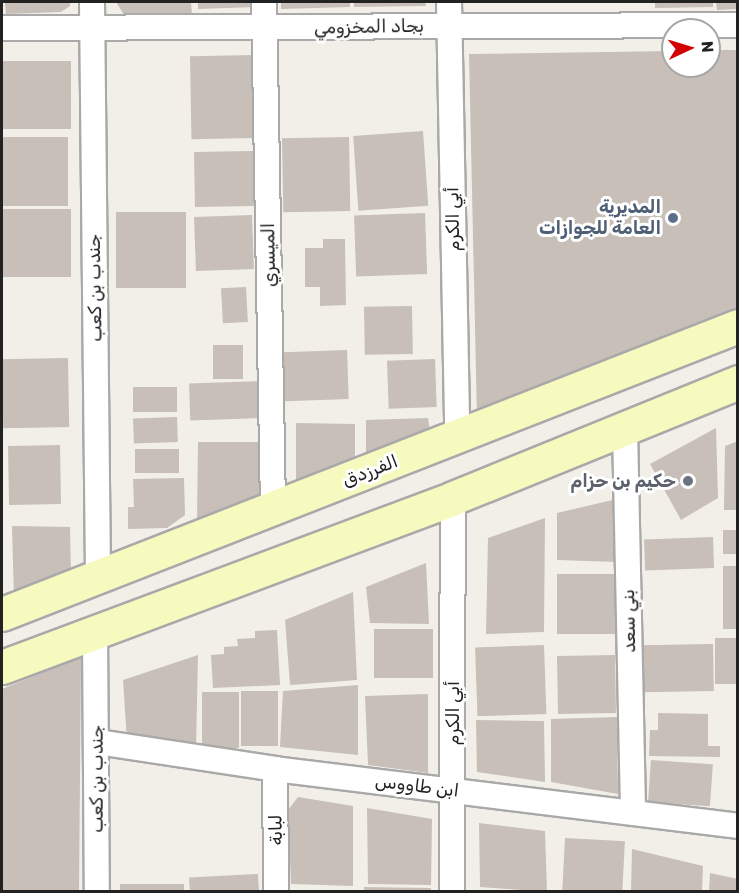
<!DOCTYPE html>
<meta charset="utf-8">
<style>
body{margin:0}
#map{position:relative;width:739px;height:893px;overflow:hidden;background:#f2efe9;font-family:Rubik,Vazirmatn,sans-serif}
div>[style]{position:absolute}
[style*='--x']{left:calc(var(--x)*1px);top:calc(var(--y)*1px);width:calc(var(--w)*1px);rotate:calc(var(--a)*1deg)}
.building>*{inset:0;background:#c7bfb8;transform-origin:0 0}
.roads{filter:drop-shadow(2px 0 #a9a9a9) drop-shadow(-2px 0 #a9a9a9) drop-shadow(0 2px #a9a9a9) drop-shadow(0 -2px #a9a9a9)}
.street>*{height:24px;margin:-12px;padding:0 12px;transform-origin:12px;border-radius:12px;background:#fff}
.secondary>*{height:33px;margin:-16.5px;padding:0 16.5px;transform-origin:16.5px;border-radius:16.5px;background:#f7fabf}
.dots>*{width:16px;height:16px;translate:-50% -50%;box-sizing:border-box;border:3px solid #fff;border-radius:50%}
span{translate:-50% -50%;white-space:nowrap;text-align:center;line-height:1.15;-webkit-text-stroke:6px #fff;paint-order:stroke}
.street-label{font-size:18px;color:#222}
.service-label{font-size:18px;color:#4e5e75;font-weight:700}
.right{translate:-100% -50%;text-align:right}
.worship-label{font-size:18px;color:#5b616d;font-weight:700}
.frame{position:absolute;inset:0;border:3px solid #222;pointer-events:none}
.north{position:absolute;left:661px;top:18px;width:60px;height:60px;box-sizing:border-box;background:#fff;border:2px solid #a7a7a7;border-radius:50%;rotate:86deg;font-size:16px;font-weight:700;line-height:24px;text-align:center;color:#222}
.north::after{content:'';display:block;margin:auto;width:21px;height:27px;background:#d40000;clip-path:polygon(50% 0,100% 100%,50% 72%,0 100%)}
</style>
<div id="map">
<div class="building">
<div style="clip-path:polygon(5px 2px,70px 2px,70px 6px,61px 12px,6px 14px)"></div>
<div style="clip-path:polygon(116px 2px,191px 2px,192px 15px,126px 18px)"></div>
<div style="clip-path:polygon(198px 2px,257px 2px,257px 7px,198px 9px)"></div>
<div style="clip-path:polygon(281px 2px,350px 2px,350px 7px,281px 9px)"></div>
<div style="clip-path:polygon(354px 2px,425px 2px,426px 6px,354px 7px)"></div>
<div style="clip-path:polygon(655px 2px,713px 2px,713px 7px,655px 8px)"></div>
<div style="clip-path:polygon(716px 2px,738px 2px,738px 9px,717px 10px)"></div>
<div style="clip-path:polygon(709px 50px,738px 50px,738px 314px,477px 418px,469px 54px,673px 51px,673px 66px,709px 66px)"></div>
<div style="left:260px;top:55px;width:83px;height:70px;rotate:89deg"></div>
<div style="left:2px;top:61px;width:69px;height:68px"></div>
<div style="left:423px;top:131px;width:75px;height:70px;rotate:86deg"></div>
<div style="left:2px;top:137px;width:66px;height:69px"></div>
<div style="left:349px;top:137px;width:74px;height:67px;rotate:89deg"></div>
<div style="left:253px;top:151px;width:55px;height:59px;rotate:89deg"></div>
<div style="left:2px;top:209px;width:69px;height:68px"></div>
<div style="left:116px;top:212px;width:70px;height:76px"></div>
<div style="left:425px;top:213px;width:61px;height:71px;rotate:88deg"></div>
<div style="left:252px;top:215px;width:54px;height:58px;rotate:88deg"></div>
<div style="clip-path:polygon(323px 239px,345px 239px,346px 305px,320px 306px,320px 287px,305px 287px,305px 248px,323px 248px)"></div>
<div style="left:246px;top:287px;width:35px;height:25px;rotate:87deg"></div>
<div style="left:412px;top:306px;width:48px;height:48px;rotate:89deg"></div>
<div style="left:213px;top:345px;width:30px;height:34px"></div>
<div style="left:347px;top:350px;width:49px;height:64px;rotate:88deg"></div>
<div style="left:68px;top:358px;width:69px;height:66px;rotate:89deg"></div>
<div style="left:435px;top:359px;width:48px;height:48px;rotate:88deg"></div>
<div style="left:260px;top:381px;width:37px;height:71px;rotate:88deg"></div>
<div style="left:177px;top:387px;width:25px;height:44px;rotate:90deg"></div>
<div style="left:177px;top:417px;width:25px;height:44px;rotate:88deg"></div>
<div style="clip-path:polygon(428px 418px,431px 438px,366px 458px,366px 420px)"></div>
<div style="clip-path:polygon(296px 423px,355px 424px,355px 464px,296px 485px)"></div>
<div style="clip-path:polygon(716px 428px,718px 498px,681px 520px,650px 464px)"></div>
<div style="clip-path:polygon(738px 441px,738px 510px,724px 510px,725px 446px)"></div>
<div style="clip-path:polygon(198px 442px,260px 442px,260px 498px,197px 521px)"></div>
<div style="left:60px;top:445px;width:59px;height:52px;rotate:89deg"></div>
<div style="left:179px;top:449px;width:24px;height:44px;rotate:90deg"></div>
<div style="clip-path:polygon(184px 478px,185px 515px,167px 528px,128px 529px,128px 507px,134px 507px,133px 479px)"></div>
<div style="clip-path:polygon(617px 499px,618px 562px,557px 560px,557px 513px)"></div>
<div style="clip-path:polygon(545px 518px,544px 632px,486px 634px,488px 538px)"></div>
<div style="clip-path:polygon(12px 526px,70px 527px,71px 577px,14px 600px)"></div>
<div style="left:738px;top:530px;width:24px;height:15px;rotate:90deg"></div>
<div style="left:713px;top:537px;width:31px;height:69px;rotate:88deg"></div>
<div style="clip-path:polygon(426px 563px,429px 624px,370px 623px,366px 587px)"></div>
<div style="left:723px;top:566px;width:15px;height:63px"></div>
<div style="left:618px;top:574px;width:60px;height:61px;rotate:90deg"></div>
<div style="clip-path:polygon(353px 592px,357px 680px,290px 685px,285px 620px)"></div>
<div style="left:374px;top:629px;width:59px;height:49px"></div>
<div style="clip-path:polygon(277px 630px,280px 685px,213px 688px,211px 655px,224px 654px,224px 647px,238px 646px,237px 639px,255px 638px,255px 631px)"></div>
<div style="left:738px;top:638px;width:46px;height:23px;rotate:90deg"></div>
<div style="left:713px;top:644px;width:47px;height:71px;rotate:89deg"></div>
<div style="left:544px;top:645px;width:69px;height:69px;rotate:88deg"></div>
<div style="clip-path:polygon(198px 655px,196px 750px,127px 741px,123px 680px)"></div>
<div style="left:615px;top:655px;width:58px;height:58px;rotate:89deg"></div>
<div style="clip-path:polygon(81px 657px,79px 892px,2px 892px,2px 689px)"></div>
<div style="clip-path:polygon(358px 685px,358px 755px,280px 747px,283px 691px)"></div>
<div style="left:241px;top:691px;width:37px;height:55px"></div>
<div style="left:202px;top:692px;width:37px;height:56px"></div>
<div style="clip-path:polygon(428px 694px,428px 773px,368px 765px,365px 696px)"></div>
<div style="clip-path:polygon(658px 713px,708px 714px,708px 746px,720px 746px,720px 757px,649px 756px,650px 730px,658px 730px)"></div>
<div style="clip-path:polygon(617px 717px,618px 794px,551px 782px,551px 719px)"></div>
<div style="clip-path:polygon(476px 720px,544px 721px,545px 782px,477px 772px)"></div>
<div style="left:651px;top:760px;width:62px;height:42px;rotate:4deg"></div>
<div style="clip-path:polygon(298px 797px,353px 806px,353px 886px,291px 884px,288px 810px)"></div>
<div style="clip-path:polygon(367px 808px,432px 819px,431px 885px,368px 884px)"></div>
<div style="clip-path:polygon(479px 823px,545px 831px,547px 892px,480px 887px)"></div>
<div style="left:565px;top:838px;width:60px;height:54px;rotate:3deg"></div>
<div style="clip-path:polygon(632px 849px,703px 866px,702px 892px,631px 892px)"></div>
<div style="clip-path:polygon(710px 873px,738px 879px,738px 892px,709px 892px)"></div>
<div style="left:258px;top:874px;width:18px;height:69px;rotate:87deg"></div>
<div style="left:120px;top:884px;width:64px;height:8px"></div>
<div style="clip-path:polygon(364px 887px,431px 888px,431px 892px,364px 892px)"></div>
</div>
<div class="roads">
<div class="street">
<div style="--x:92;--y:2;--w:572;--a:89.4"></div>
<div style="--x:264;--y:2;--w:506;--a:88.98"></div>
<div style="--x:449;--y:2;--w:435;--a:88.9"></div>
<div style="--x:2;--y:28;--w:736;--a:-0.23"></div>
<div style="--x:625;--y:428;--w:385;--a:88.8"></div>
<div style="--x:95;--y:631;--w:261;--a:89.6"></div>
<div style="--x:97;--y:742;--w:180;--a:8.6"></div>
<div style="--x:275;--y:769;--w:466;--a:7"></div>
<div style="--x:275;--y:769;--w:123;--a:89.5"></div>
<div style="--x:452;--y:892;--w:394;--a:-89.9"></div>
</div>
<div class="secondary">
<div style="--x:2;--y:614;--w:790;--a:-21.37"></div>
<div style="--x:2;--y:667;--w:482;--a:-20.5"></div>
<div style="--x:453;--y:498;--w:308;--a:-22.1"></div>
</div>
</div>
<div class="dots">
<div style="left:673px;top:218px;background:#5c6f8a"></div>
<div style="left:688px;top:481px;background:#6b7280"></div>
</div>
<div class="street-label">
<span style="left:369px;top:27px;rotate:-1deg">بجاد المخزومي</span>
<span style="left:453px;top:219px;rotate:-91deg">أبي الكرم</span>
<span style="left:269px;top:255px;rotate:-91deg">الميسري</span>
<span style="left:95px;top:288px;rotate:-91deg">جندب بن كعب</span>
<span style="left:370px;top:471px;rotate:-21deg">الفرزدق</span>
<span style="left:629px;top:621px;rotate:-91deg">بني سعد</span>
<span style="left:453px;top:713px;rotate:-90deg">أبي الكرم</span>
<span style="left:97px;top:779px;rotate:-90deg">جندب بن كعب</span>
<span style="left:417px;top:786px;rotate:7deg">ابن طاووس</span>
<span style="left:276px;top:830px;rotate:-91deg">لبابة</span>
</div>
<div class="service-label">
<span class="right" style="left:661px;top:218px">المديرية<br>العامة للجوازات</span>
</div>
<div class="worship-label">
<span class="right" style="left:676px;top:481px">حكيم بن حزام</span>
</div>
<div class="frame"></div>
<div class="north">N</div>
</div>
